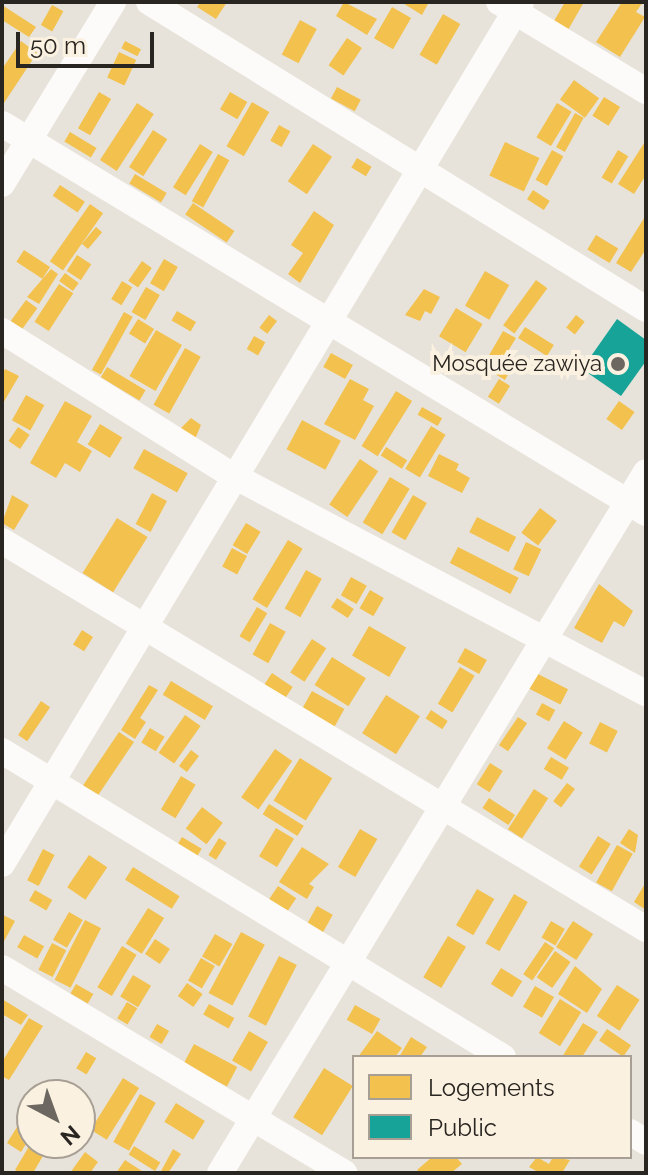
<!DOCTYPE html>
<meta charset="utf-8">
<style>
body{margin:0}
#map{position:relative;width:648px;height:1175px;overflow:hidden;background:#e8e3da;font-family:Raleway,sans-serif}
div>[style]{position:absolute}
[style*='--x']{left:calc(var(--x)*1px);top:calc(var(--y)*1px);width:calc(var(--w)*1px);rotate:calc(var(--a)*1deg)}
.homes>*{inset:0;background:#f2c14e;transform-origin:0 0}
.public>*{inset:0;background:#17a398}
.minor>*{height:26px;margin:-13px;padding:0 13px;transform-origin:13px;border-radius:13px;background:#fcfbf9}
.dots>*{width:22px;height:22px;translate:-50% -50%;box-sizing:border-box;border:4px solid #fbf1e1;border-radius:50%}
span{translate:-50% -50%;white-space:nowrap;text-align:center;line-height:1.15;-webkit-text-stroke:8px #fbf1e1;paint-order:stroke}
.poi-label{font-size:22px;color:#292520}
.right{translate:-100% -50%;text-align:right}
.frame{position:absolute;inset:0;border:4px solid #292520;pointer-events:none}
.legend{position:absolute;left:352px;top:1055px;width:280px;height:104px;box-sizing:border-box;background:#fbf1e1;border:2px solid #a79f94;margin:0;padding:10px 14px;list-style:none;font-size:24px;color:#292520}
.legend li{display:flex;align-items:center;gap:16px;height:40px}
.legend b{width:40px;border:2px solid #a79f94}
.north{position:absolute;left:16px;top:1079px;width:80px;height:80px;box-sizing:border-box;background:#fbf1e1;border:2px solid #a79f94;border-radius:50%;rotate:139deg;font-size:22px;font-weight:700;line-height:32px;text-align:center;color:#292520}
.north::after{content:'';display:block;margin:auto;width:28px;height:36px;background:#6c6861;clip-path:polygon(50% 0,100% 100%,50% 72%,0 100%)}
.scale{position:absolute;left:16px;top:32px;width:138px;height:36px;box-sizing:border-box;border:4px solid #292520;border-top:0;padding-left:10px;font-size:24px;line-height:28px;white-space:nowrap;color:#292520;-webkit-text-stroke:6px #fbf1e1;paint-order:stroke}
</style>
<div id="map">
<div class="homes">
<div style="clip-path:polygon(201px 2px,227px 2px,216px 19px,197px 7px)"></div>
<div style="clip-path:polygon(344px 2px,377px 19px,367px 35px,336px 16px)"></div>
<div style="clip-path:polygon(401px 2px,429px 2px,422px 15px)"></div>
<div style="clip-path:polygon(565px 2px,584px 2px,568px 30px,554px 21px)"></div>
<div style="clip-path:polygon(622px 2px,643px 2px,636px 12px,645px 17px,620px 57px,596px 42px)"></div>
<div style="clip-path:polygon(2px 5px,36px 27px,29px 37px,2px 20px)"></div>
<div style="left:52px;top:5px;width:13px;height:23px;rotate:29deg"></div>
<div style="left:392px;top:7px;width:22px;height:36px;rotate:30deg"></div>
<div style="left:443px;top:14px;width:20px;height:47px;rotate:30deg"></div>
<div style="left:300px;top:20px;width:19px;height:39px;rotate:28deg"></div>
<div style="left:347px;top:38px;width:18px;height:33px;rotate:34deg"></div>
<div style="clip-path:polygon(21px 41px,37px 53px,2px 106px,2px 69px)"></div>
<div style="left:125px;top:41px;width:18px;height:8px;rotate:27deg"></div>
<div style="left:119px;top:52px;width:19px;height:28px;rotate:25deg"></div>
<div style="left:574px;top:80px;width:31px;height:24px;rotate:36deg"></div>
<div style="left:337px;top:87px;width:27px;height:13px;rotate:28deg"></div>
<div style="left:99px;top:92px;width:14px;height:42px;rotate:30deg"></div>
<div style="left:230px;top:92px;width:20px;height:20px;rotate:30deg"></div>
<div style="left:604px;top:97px;width:19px;height:22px;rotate:32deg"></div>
<div style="left:252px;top:102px;width:20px;height:51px;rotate:30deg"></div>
<div style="left:137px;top:103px;width:20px;height:68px;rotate:33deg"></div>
<div style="left:557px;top:103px;width:17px;height:40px;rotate:31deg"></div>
<div style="left:575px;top:113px;width:10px;height:39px;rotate:29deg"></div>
<div style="left:279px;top:125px;width:13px;height:18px;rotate:29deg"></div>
<div style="left:153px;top:130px;width:17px;height:44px;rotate:33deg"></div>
<div style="left:70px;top:132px;width:31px;height:11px;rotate:31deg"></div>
<div style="clip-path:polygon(646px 140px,646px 175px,634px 194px,618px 184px)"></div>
<div style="left:505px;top:142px;width:38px;height:37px;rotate:25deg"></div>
<div style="left:200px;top:144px;width:15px;height:51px;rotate:32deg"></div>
<div style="left:313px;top:144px;width:23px;height:45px;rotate:34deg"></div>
<div style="left:552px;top:150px;width:13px;height:34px;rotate:29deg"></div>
<div style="left:618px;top:150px;width:12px;height:32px;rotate:31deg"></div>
<div style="left:218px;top:154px;width:13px;height:54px;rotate:29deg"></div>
<div style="left:357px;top:158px;width:17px;height:11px;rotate:31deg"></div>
<div style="left:135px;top:174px;width:37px;height:11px;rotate:31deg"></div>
<div style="left:60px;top:185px;width:30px;height:13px;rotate:34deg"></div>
<div style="left:533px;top:190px;width:20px;height:11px;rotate:33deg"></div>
<div style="left:193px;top:203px;width:50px;height:14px;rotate:34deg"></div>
<div style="left:90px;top:204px;width:16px;height:70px;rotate:35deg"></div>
<div style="clip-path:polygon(314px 211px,334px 225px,300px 283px,288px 274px,303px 253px,291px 245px)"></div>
<div style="clip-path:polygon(646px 215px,646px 249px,631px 272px,616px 263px)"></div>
<div style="left:96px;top:227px;width:8px;height:22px;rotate:40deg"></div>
<div style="left:596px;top:235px;width:26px;height:17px;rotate:31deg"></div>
<div style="left:24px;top:250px;width:31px;height:14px;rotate:33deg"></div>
<div style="left:77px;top:255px;width:17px;height:19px;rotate:33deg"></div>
<div style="left:164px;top:259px;width:16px;height:28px;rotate:30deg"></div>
<div style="left:142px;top:261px;width:12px;height:24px;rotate:35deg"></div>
<div style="clip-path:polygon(51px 269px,58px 274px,39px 304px,27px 297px)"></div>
<div style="left:485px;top:271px;width:28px;height:40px;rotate:30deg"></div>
<div style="left:65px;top:273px;width:17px;height:10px;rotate:36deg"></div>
<div style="left:536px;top:280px;width:14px;height:56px;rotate:36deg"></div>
<div style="left:122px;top:281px;width:12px;height:21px;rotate:31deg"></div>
<div style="left:59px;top:284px;width:17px;height:45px;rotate:33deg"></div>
<div style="left:146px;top:287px;width:16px;height:29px;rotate:30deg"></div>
<div style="clip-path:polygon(424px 289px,440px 297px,431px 314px,425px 311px,420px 321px,405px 315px)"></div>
<div style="left:26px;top:300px;width:14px;height:26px;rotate:36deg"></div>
<div style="left:456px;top:308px;width:31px;height:33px;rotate:31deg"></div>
<div style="left:177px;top:311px;width:22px;height:11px;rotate:30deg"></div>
<div style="left:124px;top:312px;width:10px;height:66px;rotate:29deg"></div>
<div style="left:269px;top:315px;width:10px;height:16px;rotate:37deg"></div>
<div style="left:576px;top:315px;width:11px;height:16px;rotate:38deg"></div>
<div style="left:138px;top:319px;width:19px;height:17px;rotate:32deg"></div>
<div style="left:525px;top:327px;width:34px;height:13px;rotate:32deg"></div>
<div style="left:156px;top:330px;width:30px;height:53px;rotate:30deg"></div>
<div style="clip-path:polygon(503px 331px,516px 338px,504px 358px,514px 364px,505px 380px,495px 374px,501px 364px,488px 357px)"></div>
<div style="left:254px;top:336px;width:13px;height:15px;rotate:29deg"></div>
<div style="left:185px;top:348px;width:18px;height:65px;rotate:29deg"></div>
<div style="left:331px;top:353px;width:25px;height:16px;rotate:29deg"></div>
<div style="left:107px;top:367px;width:45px;height:12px;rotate:31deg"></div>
<div style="clip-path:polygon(5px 369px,19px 376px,2px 405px,2px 374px)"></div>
<div style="clip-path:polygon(350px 379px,369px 389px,363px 400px,374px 406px,355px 440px,324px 424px)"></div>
<div style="left:499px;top:379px;width:13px;height:21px;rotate:32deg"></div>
<div style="left:396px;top:391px;width:19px;height:65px;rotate:32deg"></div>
<div style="left:26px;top:395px;width:21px;height:29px;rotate:29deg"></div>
<div style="clip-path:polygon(65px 401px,92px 416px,77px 442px,92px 451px,80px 472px,65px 463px,56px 478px,30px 463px)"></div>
<div style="left:619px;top:401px;width:19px;height:22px;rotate:35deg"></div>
<div style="left:422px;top:407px;width:23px;height:9px;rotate:29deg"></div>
<div style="clip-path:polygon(191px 418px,201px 425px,193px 444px,176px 433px)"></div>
<div style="left:302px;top:420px;width:44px;height:33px;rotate:28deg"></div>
<div style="left:100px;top:424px;width:26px;height:24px;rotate:31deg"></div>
<div style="left:431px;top:426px;width:17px;height:50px;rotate:31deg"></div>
<div style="left:18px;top:427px;width:14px;height:17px;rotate:34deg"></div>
<div style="left:386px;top:447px;width:25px;height:10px;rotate:32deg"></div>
<div style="left:144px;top:449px;width:50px;height:22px;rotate:29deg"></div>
<div style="clip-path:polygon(439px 454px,459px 464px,456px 470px,470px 478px,462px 493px,428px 476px)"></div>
<div style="left:360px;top:459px;width:22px;height:55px;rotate:34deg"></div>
<div style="left:390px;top:477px;width:23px;height:53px;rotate:31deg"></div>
<div style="left:152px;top:493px;width:17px;height:35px;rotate:28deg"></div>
<div style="clip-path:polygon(12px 495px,29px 505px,14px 530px,2px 523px)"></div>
<div style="left:413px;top:495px;width:16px;height:43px;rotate:30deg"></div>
<div style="left:540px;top:508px;width:21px;height:31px;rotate:37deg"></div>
<div style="left:477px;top:517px;width:44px;height:17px;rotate:27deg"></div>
<div style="left:117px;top:518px;width:36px;height:65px;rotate:32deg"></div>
<div style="left:246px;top:523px;width:17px;height:26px;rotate:31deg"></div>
<div style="left:288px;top:540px;width:17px;height:69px;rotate:31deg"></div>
<div style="left:526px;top:542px;width:17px;height:30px;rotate:25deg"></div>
<div style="left:458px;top:547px;width:68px;height:18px;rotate:27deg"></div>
<div style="left:232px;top:548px;width:17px;height:21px;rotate:28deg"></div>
<div style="left:306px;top:570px;width:18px;height:44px;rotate:29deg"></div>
<div style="left:351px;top:577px;width:18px;height:21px;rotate:29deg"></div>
<div style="clip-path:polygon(599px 584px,633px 611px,624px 627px,614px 621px,602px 643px,574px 628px)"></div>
<div style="left:370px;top:590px;width:16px;height:21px;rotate:30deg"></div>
<div style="left:337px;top:598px;width:20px;height:11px;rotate:33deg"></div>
<div style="left:257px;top:607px;width:12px;height:34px;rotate:31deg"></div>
<div style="left:270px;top:623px;width:18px;height:36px;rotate:29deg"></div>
<div style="left:369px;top:626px;width:43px;height:34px;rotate:30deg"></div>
<div style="left:82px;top:630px;width:13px;height:17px;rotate:32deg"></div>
<div style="left:312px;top:639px;width:17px;height:40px;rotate:33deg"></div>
<div style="left:465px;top:648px;width:25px;height:16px;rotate:29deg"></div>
<div style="left:332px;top:657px;width:40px;height:33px;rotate:32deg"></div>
<div style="left:460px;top:667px;width:17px;height:43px;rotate:31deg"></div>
<div style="left:272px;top:673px;width:25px;height:18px;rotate:34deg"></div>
<div style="left:536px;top:673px;width:36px;height:17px;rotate:27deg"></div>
<div style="left:171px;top:681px;width:49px;height:16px;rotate:31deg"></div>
<div style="clip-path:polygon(149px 685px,158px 690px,140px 718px,146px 722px,135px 739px,121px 730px)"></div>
<div style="left:312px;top:691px;width:37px;height:21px;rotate:29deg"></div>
<div style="left:386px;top:695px;width:40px;height:45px;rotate:32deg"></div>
<div style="left:41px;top:701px;width:11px;height:41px;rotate:34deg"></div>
<div style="left:542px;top:703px;width:15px;height:13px;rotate:28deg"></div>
<div style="left:431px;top:710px;width:20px;height:10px;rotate:33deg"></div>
<div style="left:185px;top:715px;width:19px;height:46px;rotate:35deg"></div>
<div style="left:518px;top:717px;width:11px;height:34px;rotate:34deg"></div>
<div style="left:564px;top:721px;width:22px;height:32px;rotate:32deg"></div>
<div style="left:600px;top:722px;width:20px;height:24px;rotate:27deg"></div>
<div style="left:150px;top:728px;width:17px;height:17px;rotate:31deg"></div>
<div style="left:119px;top:732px;width:18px;height:65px;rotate:34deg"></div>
<div style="left:275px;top:749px;width:21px;height:59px;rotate:35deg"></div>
<div style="left:191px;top:750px;width:10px;height:20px;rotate:37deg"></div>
<div style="left:551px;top:757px;width:21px;height:14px;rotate:31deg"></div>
<div style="left:300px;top:758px;width:38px;height:50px;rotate:32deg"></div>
<div style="left:490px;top:763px;width:15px;height:25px;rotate:32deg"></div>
<div style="left:181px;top:776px;width:17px;height:39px;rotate:31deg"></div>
<div style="left:567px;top:783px;width:10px;height:23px;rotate:37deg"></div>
<div style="left:534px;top:789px;width:17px;height:48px;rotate:33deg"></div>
<div style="left:489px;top:798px;width:31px;height:12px;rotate:33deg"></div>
<div style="left:269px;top:804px;width:41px;height:12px;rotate:32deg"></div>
<div style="left:202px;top:807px;width:26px;height:27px;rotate:37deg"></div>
<div style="left:276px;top:828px;width:21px;height:33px;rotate:31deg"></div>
<div style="left:360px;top:829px;width:20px;height:44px;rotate:30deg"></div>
<div style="clip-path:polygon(629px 829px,638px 835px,635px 853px,620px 843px)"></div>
<div style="left:598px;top:836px;width:15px;height:36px;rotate:32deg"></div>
<div style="left:182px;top:837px;width:23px;height:9px;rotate:31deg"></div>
<div style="left:219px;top:838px;width:9px;height:20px;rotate:32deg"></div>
<div style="left:617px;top:845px;width:18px;height:43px;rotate:29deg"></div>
<div style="clip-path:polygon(302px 847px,329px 864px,309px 884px,314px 887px,307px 899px,279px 882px)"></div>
<div style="left:43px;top:849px;width:13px;height:35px;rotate:27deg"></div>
<div style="left:89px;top:855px;width:22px;height:39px;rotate:34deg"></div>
<div style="left:133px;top:867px;width:55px;height:15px;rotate:32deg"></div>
<div style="clip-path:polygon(646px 882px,646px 910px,634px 902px)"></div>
<div style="left:278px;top:886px;width:22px;height:16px;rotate:34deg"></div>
<div style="left:477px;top:889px;width:20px;height:42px;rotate:30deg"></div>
<div style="left:35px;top:890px;width:20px;height:12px;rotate:30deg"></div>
<div style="left:514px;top:894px;width:16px;height:57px;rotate:30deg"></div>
<div style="left:317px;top:906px;width:18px;height:20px;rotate:29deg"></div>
<div style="left:148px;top:908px;width:19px;height:42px;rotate:32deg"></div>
<div style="left:69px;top:912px;width:16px;height:32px;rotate:30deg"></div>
<div style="clip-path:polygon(3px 915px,15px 921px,2px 945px,2px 918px)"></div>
<div style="left:85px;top:920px;width:18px;height:67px;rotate:27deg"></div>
<div style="left:551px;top:921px;width:16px;height:19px;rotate:30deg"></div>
<div style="left:573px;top:921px;width:24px;height:31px;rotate:33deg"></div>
<div style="left:241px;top:932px;width:27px;height:69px;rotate:28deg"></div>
<div style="left:215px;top:934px;width:20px;height:26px;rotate:30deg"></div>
<div style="left:24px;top:935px;width:23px;height:14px;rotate:29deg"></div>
<div style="left:448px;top:936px;width:21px;height:48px;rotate:31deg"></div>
<div style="left:155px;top:939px;width:18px;height:18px;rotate:34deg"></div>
<div style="left:545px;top:942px;width:11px;height:39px;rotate:34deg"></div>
<div style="left:52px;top:943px;width:16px;height:30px;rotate:27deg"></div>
<div style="left:122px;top:946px;width:17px;height:48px;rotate:31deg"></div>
<div style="left:555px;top:951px;width:19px;height:32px;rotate:35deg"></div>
<div style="left:279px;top:956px;width:20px;height:68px;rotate:27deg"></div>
<div style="left:201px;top:958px;width:16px;height:26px;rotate:30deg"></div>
<div style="clip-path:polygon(575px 966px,602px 989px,587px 1013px,558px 994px)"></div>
<div style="left:501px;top:968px;width:25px;height:19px;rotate:32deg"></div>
<div style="left:133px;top:975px;width:21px;height:25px;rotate:31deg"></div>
<div style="left:187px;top:983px;width:19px;height:16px;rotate:35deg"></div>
<div style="left:76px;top:984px;width:20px;height:11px;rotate:30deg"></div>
<div style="left:617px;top:985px;width:27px;height:37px;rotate:33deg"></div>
<div style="left:535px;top:986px;width:22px;height:24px;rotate:30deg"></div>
<div style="clip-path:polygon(2px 999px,28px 1015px,21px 1025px,2px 1014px)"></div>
<div style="left:560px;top:999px;width:25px;height:40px;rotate:32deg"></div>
<div style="left:127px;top:1002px;width:12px;height:19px;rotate:31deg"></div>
<div style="left:209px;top:1004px;width:29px;height:12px;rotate:29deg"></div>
<div style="left:355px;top:1005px;width:29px;height:17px;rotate:29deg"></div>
<div style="clip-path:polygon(29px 1018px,43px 1026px,9px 1080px,2px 1076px,2px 1062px)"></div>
<div style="clip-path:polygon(583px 1023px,598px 1032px,582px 1057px,562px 1057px)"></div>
<div style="left:157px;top:1024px;width:14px;height:15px;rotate:30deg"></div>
<div style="left:607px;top:1029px;width:29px;height:14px;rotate:34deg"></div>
<div style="left:249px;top:1031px;width:22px;height:34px;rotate:30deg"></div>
<div style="clip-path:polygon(377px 1031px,402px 1048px,395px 1057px,358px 1057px)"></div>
<div style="clip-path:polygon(411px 1037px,427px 1047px,420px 1057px,399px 1057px)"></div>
<div style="left:194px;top:1044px;width:49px;height:22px;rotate:28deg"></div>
<div style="left:86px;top:1052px;width:12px;height:19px;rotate:31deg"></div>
<div style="left:324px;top:1068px;width:34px;height:58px;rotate:32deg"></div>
<div style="left:123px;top:1078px;width:19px;height:61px;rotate:32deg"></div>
<div style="left:140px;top:1094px;width:18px;height:55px;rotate:29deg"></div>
<div style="clip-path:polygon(32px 1103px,32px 1134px,21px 1152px,7px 1143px)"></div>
<div style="left:176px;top:1103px;width:34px;height:22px;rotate:32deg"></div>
<div style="clip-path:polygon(31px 1143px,47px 1149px,33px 1173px,21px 1173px,15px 1170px)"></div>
<div style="left:134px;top:1146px;width:31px;height:10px;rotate:32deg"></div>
<div style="clip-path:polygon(173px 1149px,181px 1154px,168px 1173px,160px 1173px)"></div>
<div style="clip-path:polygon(85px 1152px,98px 1162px,90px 1173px,70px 1173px)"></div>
<div style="clip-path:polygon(432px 1157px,456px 1157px,462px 1164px,451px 1173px,420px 1173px,417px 1170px)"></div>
<div style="clip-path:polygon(537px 1157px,549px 1164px,553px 1157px,570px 1160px,562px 1173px,540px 1173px,529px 1167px)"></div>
<div style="clip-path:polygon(125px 1160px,145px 1173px,116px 1173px)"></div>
</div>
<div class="public">
<div style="clip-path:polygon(617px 319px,646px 340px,646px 361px,621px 396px,582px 369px)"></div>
</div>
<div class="minor">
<div style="--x:149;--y:2;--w:584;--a:31.7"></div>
<div style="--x:499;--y:2;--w:172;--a:31.2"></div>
<div style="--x:2;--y:124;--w:752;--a:31.13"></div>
<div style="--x:2;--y:184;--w:213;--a:-58.6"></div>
<div style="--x:2;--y:331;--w:271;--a:32.1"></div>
<div style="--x:232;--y:475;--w:468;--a:27.8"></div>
<div style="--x:2;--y:541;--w:752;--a:31.07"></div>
<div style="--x:2;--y:751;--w:587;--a:31.42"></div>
<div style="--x:2;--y:864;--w:1006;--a:-58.95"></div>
<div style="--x:2;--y:968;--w:399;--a:30.9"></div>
<div style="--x:630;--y:1132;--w:19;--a:32"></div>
<div style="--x:220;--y:1173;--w:820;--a:-58.71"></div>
</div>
<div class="dots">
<div style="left:618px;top:364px;background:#6c6861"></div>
</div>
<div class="poi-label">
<span class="right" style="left:602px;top:364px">Mosquée zawiya</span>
</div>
<div class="frame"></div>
<ul class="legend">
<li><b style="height:22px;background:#f2c14e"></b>Logements</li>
<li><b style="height:22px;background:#17a398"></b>Public</li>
</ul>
<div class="north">N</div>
<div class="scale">50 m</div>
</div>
